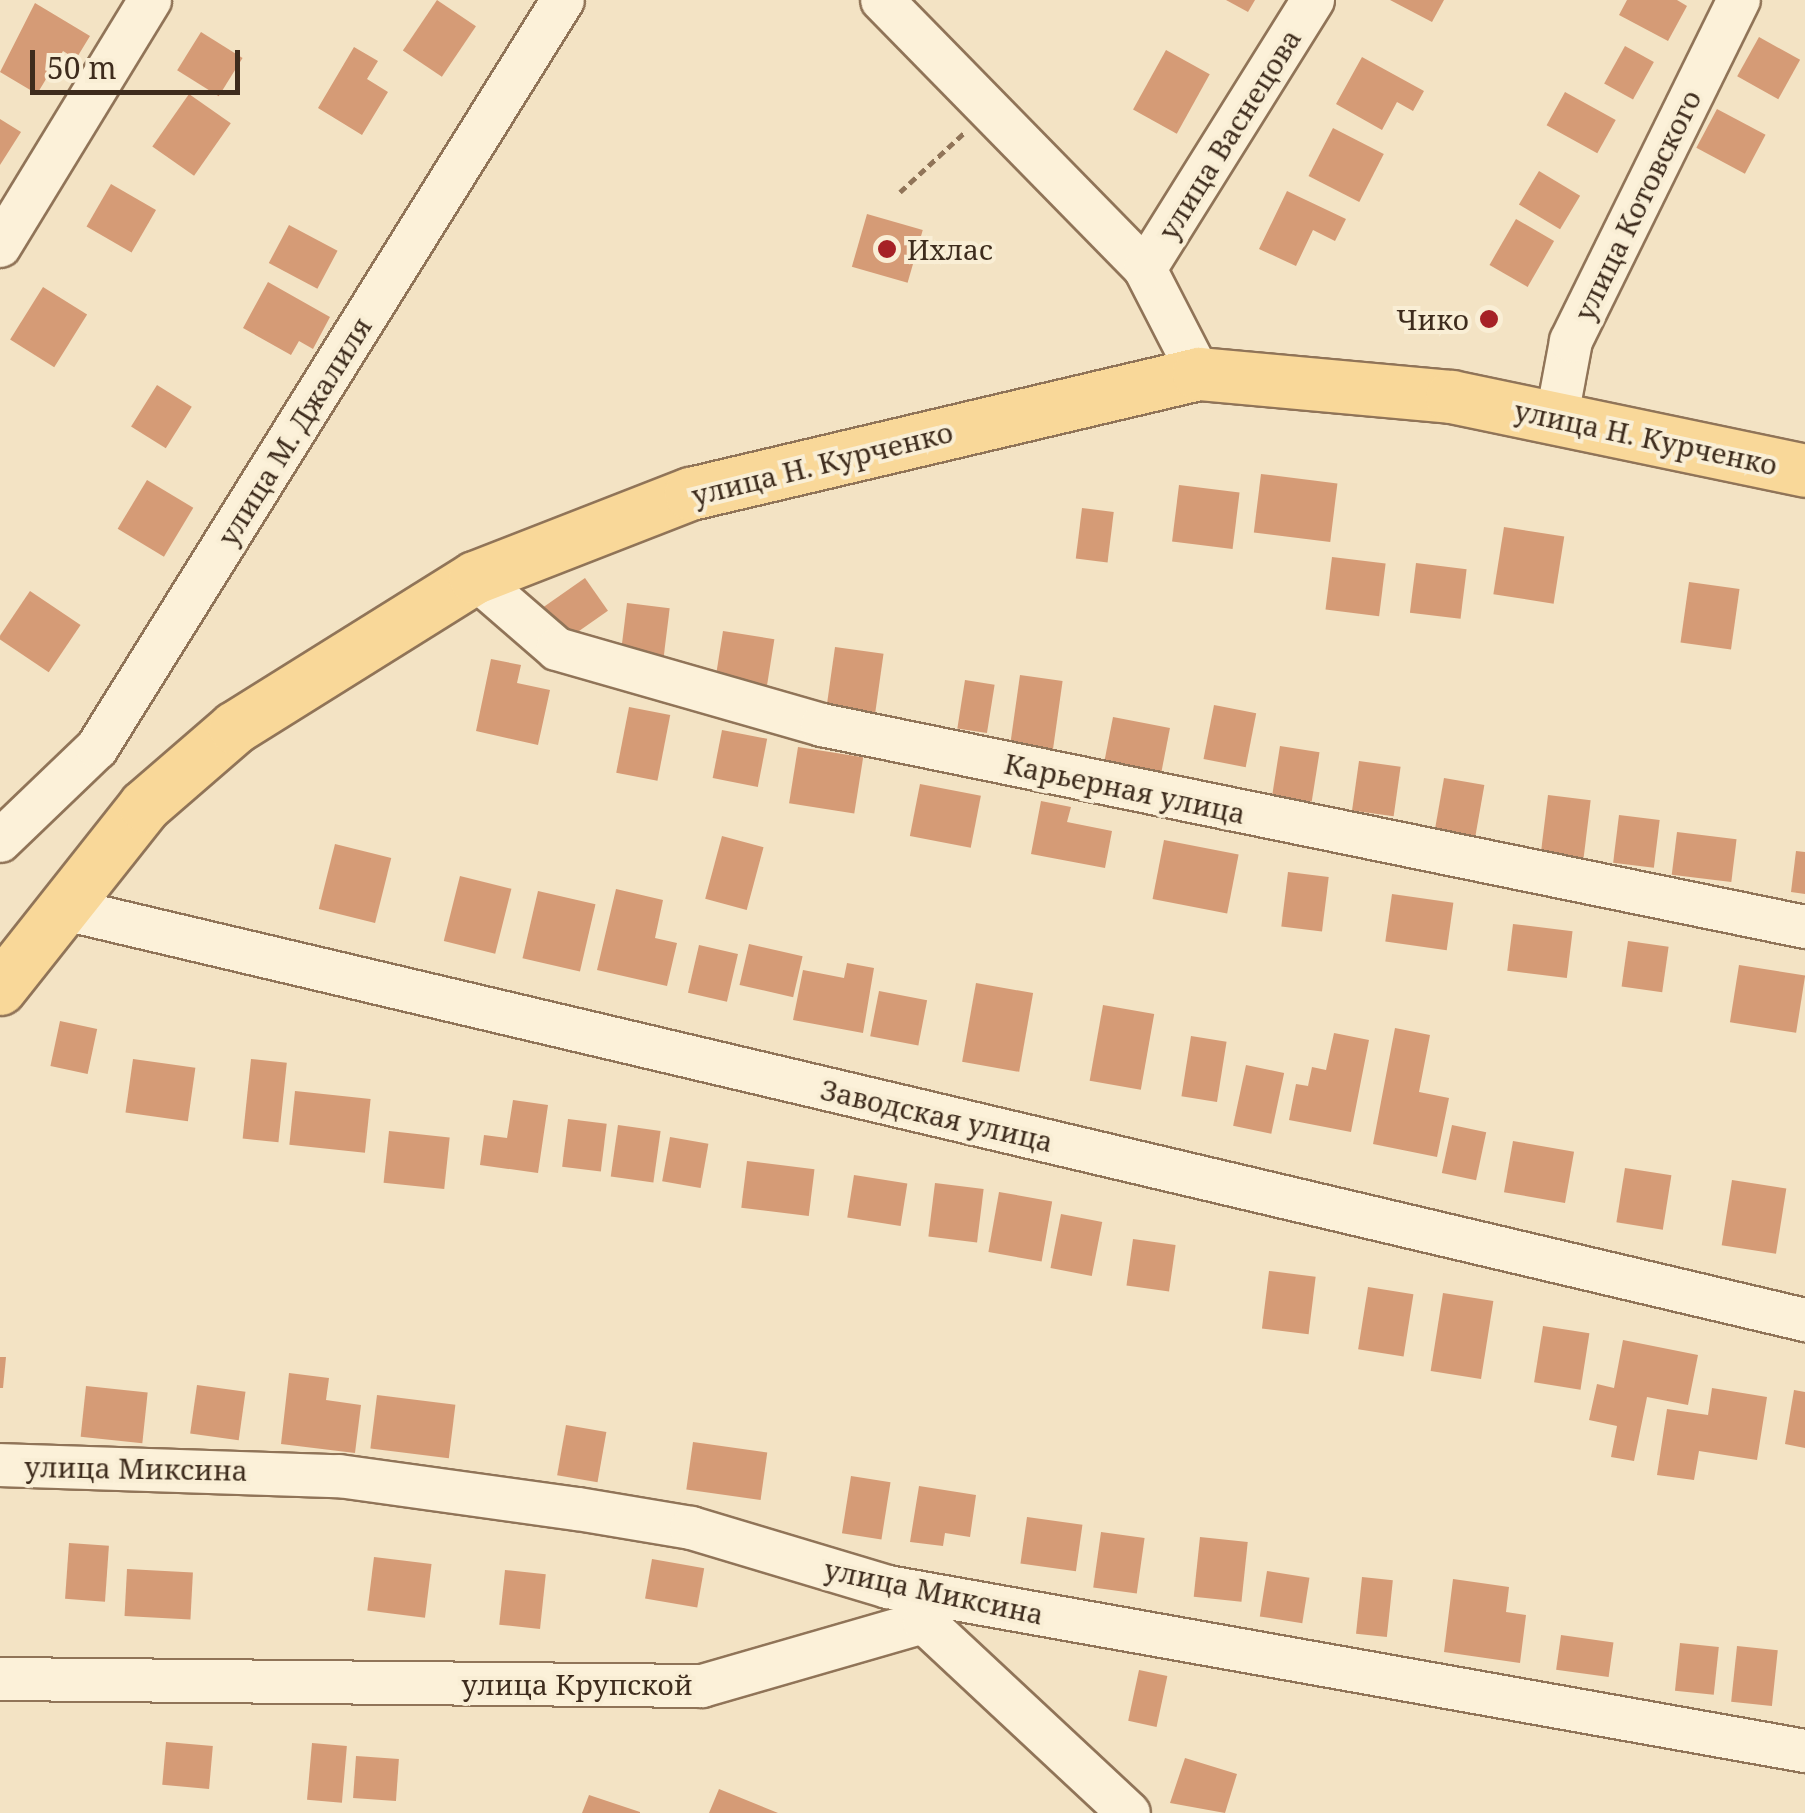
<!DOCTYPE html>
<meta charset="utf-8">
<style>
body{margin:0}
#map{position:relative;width:1805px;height:1813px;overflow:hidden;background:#f3e3c4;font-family:"Noto Serif",serif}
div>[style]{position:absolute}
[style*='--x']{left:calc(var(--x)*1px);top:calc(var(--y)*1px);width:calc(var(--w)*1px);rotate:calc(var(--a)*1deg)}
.building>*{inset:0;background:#d59b76;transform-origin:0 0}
.path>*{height:5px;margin-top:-2.5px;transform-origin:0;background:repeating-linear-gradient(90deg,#907458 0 8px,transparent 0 13px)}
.roads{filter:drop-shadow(2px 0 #907458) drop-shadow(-2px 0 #907458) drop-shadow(0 2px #907458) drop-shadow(0 -2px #907458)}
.minor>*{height:42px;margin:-21px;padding:0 21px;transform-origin:21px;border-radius:21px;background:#fcf1d9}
.major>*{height:52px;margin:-26px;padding:0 26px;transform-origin:26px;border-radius:26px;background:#f9d899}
.dots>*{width:28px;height:28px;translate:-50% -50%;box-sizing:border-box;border:5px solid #f9eed5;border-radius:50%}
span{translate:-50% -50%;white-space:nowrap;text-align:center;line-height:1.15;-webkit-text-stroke:8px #f9eed5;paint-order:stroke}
.street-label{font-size:28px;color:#3e2c1d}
.poi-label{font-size:28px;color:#3e2c1d}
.left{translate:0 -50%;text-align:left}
.right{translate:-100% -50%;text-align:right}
.scale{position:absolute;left:30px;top:50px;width:210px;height:45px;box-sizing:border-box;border:5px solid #3e2c1d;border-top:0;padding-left:12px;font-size:30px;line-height:35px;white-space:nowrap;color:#3e2c1d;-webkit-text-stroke:8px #f9eed5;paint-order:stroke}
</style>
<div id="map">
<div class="building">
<div style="left:437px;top:0;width:47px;height:61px;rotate:34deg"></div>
<div style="clip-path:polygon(1226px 0,1255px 0,1248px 12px)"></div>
<div style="clip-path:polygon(1390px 0,1444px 0,1432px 22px)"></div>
<div style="clip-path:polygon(1627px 0,1677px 0,1687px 6px,1668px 41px,1619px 15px)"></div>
<div style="clip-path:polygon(35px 3px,90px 36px,76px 59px,63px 51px,37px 94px,0 72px)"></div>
<div style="left:201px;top:32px;width:49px;height:45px;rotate:32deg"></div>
<div style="left:1759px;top:37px;width:47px;height:45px;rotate:29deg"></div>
<div style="left:1625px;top:46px;width:33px;height:43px;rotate:29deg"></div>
<div style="clip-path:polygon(354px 47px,378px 61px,367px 79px,388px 92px,362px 135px,318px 108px)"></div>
<div style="left:1166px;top:50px;width:50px;height:68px;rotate:29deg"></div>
<div style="clip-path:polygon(1362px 57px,1424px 91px,1413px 111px,1397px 102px,1382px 130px,1336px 104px)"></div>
<div style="left:1565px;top:92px;width:58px;height:38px;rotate:29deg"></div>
<div style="left:189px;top:94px;width:51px;height:64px;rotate:35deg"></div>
<div style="left:1717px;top:109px;width:55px;height:44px;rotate:28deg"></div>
<div style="clip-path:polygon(0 119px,21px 132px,0 165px)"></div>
<div style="left:1333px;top:128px;width:57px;height:54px;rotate:27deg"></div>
<div style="left:1539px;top:171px;width:48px;height:39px;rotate:31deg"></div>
<div style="left:111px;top:184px;width:52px;height:49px;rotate:30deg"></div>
<div style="clip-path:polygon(1287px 191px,1346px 219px,1335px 241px,1313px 230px,1296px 266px,1259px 249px)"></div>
<div style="left:867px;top:214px;width:58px;height:55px;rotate:16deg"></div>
<div style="left:1516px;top:219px;width:44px;height:53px;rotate:30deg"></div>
<div style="left:289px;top:225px;width:55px;height:43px;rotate:28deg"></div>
<div style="clip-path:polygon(268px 282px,330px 317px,313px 349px,299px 341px,291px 355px,243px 328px)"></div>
<div style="left:43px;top:287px;width:52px;height:62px;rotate:32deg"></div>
<div style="left:157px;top:385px;width:41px;height:49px;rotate:32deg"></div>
<div style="left:1261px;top:474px;width:77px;height:59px;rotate:7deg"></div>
<div style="left:147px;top:480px;width:54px;height:57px;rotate:31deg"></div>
<div style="left:1179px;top:485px;width:61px;height:57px;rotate:7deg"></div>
<div style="left:1082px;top:508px;width:32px;height:51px;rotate:7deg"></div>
<div style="left:1504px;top:527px;width:61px;height:68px;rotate:9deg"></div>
<div style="left:1332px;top:557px;width:54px;height:53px;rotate:7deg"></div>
<div style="left:1416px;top:563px;width:51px;height:50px;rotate:7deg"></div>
<div style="left:585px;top:578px;width:40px;height:51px;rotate:55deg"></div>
<div style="left:1689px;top:582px;width:51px;height:61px;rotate:8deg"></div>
<div style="left:30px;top:591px;width:61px;height:57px;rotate:34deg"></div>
<div style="left:627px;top:603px;width:43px;height:53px;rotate:7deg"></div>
<div style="left:723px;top:631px;width:52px;height:50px;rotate:9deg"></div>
<div style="left:835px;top:647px;width:49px;height:60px;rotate:8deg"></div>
<div style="clip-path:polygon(491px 659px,521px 665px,517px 683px,550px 690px,538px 745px,476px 731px)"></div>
<div style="left:1020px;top:675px;width:43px;height:73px;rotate:8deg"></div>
<div style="left:965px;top:680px;width:30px;height:49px;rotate:9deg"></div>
<div style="left:1214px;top:705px;width:43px;height:55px;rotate:11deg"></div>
<div style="left:629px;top:707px;width:42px;height:67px;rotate:11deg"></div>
<div style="left:1113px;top:717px;width:58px;height:48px;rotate:11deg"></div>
<div style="left:722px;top:730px;width:46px;height:49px;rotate:11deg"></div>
<div style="left:1280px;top:746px;width:40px;height:50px;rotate:9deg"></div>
<div style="left:798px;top:747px;width:66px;height:57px;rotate:9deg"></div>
<div style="left:1359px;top:761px;width:42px;height:50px;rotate:8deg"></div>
<div style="left:1444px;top:778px;width:41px;height:53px;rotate:10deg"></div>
<div style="left:920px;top:784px;width:62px;height:53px;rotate:11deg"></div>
<div style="left:1548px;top:795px;width:43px;height:58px;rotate:7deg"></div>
<div style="clip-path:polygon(1041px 801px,1071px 807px,1067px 822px,1112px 831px,1105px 868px,1031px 854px)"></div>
<div style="left:1619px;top:815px;width:41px;height:48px;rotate:7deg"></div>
<div style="left:1677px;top:832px;width:60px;height:43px;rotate:7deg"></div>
<div style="left:722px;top:836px;width:43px;height:65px;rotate:15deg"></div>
<div style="left:1164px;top:840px;width:76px;height:60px;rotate:11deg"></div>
<div style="left:335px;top:844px;width:58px;height:67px;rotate:14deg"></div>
<div style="clip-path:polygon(1796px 851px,1805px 852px,1805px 894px,1791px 892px)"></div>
<div style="left:1288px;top:872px;width:41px;height:55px;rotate:7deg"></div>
<div style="left:460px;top:876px;width:53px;height:67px;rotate:14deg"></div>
<div style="clip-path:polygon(616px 889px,663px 900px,655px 938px,677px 943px,667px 986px,597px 970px)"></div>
<div style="left:538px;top:891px;width:59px;height:69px;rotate:13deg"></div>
<div style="left:1392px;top:894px;width:62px;height:48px;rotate:8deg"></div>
<div style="left:1513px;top:924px;width:60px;height:47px;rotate:7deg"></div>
<div style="left:1628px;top:941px;width:41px;height:46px;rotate:8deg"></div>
<div style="left:749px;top:944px;width:55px;height:42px;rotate:13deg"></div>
<div style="left:699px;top:945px;width:40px;height:49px;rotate:13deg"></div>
<div style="clip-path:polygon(847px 963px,874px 968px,863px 1033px,793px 1020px,803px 970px,844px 978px)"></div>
<div style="left:1739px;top:965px;width:67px;height:58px;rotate:9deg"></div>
<div style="left:976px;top:983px;width:58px;height:80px;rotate:10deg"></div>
<div style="left:879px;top:991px;width:49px;height:46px;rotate:11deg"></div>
<div style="left:1103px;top:1005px;width:52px;height:77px;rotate:10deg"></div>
<div style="left:60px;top:1021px;width:38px;height:46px;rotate:12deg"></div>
<div style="clip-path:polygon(1395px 1028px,1430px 1035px,1419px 1092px,1449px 1098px,1437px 1157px,1373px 1144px)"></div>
<div style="clip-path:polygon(1334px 1033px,1369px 1040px,1351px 1132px,1289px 1120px,1296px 1084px,1308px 1086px,1312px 1067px,1326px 1070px)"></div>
<div style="left:1191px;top:1036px;width:36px;height:61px;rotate:9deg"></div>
<div style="left:133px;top:1059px;width:63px;height:54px;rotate:8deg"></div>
<div style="left:251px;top:1059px;width:36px;height:80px;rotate:6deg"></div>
<div style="left:1246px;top:1065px;width:39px;height:62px;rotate:12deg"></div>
<div style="left:295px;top:1091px;width:76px;height:54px;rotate:6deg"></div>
<div style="clip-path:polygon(513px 1100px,548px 1105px,538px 1173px,480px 1165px,484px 1135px,507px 1138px)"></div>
<div style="left:568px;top:1119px;width:39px;height:48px;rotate:7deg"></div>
<div style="left:618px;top:1125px;width:43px;height:52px;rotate:8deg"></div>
<div style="left:1452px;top:1125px;width:35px;height:49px;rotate:12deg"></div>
<div style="left:389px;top:1131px;width:61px;height:52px;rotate:6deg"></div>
<div style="left:670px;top:1137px;width:39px;height:45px;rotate:10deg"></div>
<div style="left:1513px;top:1141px;width:62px;height:52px;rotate:10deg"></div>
<div style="left:747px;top:1161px;width:68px;height:47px;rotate:7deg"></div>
<div style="left:1625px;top:1168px;width:47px;height:55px;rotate:9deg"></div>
<div style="left:854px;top:1175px;width:54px;height:43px;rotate:9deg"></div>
<div style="left:1732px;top:1180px;width:55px;height:66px;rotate:9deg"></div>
<div style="left:935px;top:1183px;width:49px;height:54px;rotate:7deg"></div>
<div style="left:999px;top:1192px;width:54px;height:61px;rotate:10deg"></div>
<div style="left:1061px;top:1214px;width:42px;height:55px;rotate:11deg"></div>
<div style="left:1133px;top:1239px;width:43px;height:47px;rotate:8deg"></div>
<div style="left:1269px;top:1271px;width:47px;height:58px;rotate:7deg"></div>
<div style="left:1368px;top:1287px;width:46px;height:63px;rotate:9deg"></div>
<div style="left:1443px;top:1293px;width:51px;height:79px;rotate:9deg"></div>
<div style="left:1543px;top:1326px;width:47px;height:57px;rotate:9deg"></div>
<div style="clip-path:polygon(1623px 1340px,1698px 1355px,1688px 1405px,1647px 1397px,1634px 1461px,1611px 1457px,1617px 1426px,1589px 1420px,1597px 1384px,1614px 1388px)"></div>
<div style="clip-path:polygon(0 1357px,6px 1357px,3px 1388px,0 1388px)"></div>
<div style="clip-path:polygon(289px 1373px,329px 1378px,326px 1400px,361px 1405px,355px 1453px,281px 1444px)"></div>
<div style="left:197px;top:1385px;width:49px;height:49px;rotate:8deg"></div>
<div style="left:86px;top:1386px;width:62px;height:51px;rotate:6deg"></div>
<div style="clip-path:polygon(1712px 1388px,1767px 1397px,1757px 1460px,1699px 1451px,1694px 1480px,1657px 1475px,1667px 1409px,1708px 1415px)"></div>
<div style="clip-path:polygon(1794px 1390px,1805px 1392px,1805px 1448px,1785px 1444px)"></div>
<div style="left:377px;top:1395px;width:79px;height:54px;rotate:7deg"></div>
<div style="left:566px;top:1425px;width:41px;height:51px;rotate:10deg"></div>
<div style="left:693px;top:1442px;width:75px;height:48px;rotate:8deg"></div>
<div style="left:851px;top:1476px;width:40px;height:58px;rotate:9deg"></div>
<div style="clip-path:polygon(919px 1486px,976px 1495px,970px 1537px,945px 1533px,943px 1546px,910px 1542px)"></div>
<div style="left:1027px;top:1517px;width:56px;height:47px;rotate:8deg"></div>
<div style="left:1101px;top:1532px;width:44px;height:56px;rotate:8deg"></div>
<div style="left:1200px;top:1537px;width:48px;height:60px;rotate:6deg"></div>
<div style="left:69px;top:1543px;width:40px;height:56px;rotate:4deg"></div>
<div style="left:374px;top:1557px;width:58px;height:54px;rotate:7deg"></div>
<div style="left:652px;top:1559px;width:53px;height:40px;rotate:10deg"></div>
<div style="left:127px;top:1569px;width:66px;height:47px;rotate:3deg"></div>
<div style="left:505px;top:1570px;width:41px;height:55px;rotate:6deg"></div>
<div style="left:1267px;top:1571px;width:43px;height:46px;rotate:9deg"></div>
<div style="left:1362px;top:1577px;width:31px;height:57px;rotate:6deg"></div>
<div style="clip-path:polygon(1453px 1579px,1509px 1587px,1506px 1612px,1526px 1615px,1520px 1663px,1444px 1652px)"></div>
<div style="left:1561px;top:1635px;width:53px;height:35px;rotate:8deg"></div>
<div style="left:1680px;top:1643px;width:39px;height:48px;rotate:6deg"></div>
<div style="left:1737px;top:1646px;width:41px;height:56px;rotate:6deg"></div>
<div style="left:1139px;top:1670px;width:29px;height:52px;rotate:12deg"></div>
<div style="left:166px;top:1742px;width:47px;height:43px;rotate:5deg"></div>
<div style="left:312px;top:1743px;width:35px;height:57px;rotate:5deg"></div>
<div style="left:356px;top:1756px;width:43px;height:42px;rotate:4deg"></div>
<div style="clip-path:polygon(1185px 1758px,1237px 1774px,1225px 1813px,1170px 1803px)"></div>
<div style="clip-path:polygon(719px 1789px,778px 1813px,709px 1813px)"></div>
<div style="clip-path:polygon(589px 1795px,640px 1812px,640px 1813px,582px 1813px)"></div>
</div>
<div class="path">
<div style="--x:900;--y:192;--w:87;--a:-42.7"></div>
</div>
<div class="roads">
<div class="minor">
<div style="--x:882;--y:0;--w:376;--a:45.6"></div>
<div style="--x:1145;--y:269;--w:118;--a:62.8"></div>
<div style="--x:0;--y:246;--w:288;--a:-58.6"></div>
<div style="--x:1145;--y:269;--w:317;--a:-58"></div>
<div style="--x:1557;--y:416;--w:76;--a:-79.4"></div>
<div style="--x:1571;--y:341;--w:380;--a:-63.8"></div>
<div style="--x:475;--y:578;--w:108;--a:40.9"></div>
<div style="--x:557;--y:649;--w:276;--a:16"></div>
<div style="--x:822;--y:725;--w:1004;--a:11.61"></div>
<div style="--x:0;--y:841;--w:134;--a:-43.8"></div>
<div style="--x:97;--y:748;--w:881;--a:-58.08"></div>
<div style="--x:69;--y:910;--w:1784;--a:13.29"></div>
<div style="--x:0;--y:1465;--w:339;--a:1.9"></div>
<div style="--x:339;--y:1476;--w:241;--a:7.9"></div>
<div style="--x:578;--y:1509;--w:115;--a:9.5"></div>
<div style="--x:691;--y:1528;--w:206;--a:16.7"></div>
<div style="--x:888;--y:1587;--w:932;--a:10.14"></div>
<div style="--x:0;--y:1679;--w:702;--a:0.57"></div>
<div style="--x:702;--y:1686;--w:231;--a:-16.1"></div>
<div style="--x:924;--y:1622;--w:280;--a:43"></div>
</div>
<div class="major">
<div style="--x:0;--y:989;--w:233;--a:-51.6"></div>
<div style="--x:145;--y:806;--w:119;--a:-40.9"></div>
<div style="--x:235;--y:728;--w:283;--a:-32"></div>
<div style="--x:475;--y:578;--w:232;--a:-21.3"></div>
<div style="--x:691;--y:494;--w:522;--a:-13.29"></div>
<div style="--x:1199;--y:374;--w:254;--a:5.2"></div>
<div style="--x:1452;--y:397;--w:361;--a:11.8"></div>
</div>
</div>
<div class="dots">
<div style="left:887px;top:249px;background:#a62126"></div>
<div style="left:1489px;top:319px;background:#a62126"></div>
</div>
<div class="street-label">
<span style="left:1229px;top:134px;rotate:-58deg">улица Васнецова</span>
<span style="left:1637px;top:205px;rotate:-64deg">улица Котовского</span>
<span style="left:294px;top:431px;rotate:-58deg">улица М. Джалиля</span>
<span style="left:1646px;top:437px;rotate:12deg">улица Н. Курченко</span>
<span style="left:822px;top:463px;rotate:-14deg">улица Н. Курченко</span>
<span style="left:1125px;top:788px;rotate:12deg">Карьерная улица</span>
<span style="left:937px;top:1115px;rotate:13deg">Заводская улица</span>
<span style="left:136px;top:1468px;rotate:1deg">улица Миксина</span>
<span style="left:934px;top:1591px;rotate:12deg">улица Миксина</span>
<span style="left:577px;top:1684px">улица Крупской</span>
</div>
<div class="poi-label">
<span class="left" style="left:907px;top:249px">Ихлас</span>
<span class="right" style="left:1469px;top:319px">Чико</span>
</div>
<div class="scale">50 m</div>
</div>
